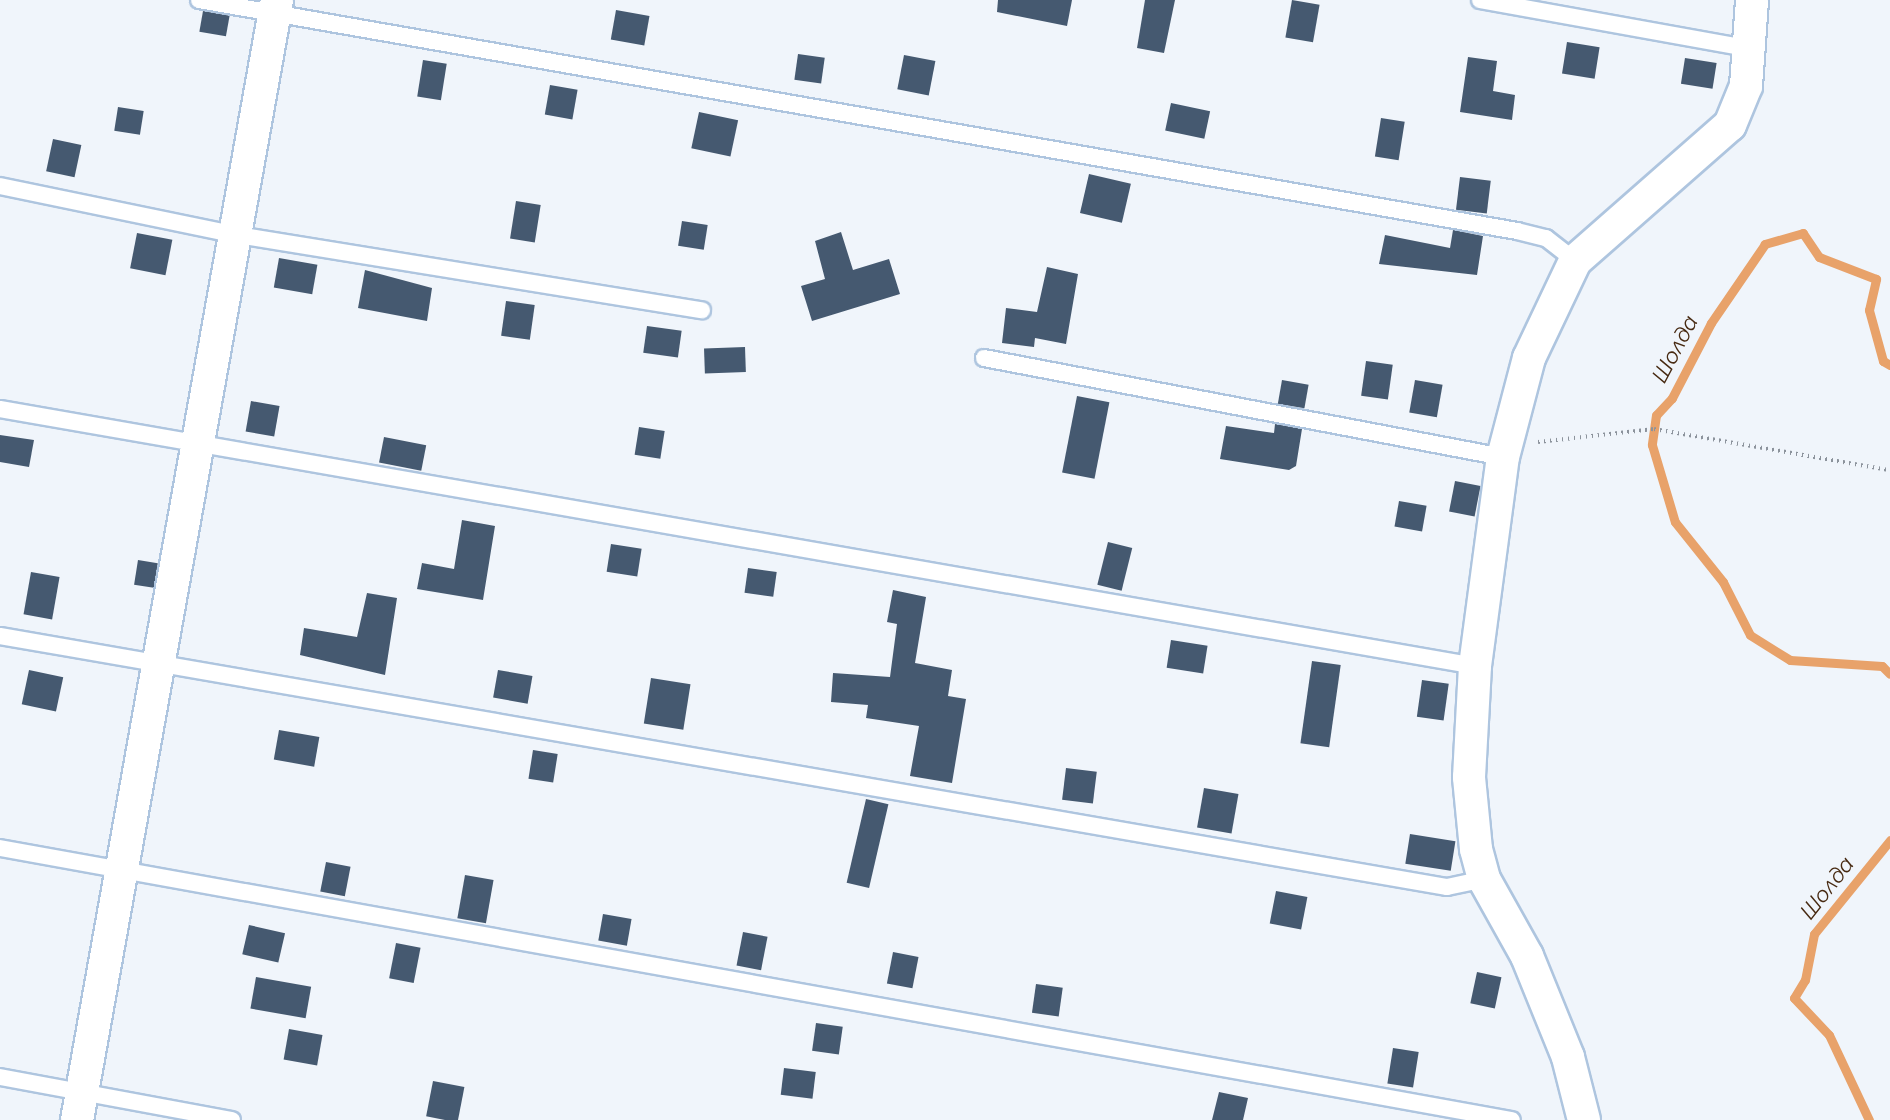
<!DOCTYPE html>
<meta charset="utf-8">
<style>
body{margin:0}
#map{position:relative;width:1890px;height:1120px;overflow:hidden;background:#f0f5fb;font-family:Raleway,sans-serif}
div>[style]{position:absolute}
[style*='--x']{left:calc(var(--x)*1px);top:calc(var(--y)*1px);width:calc(var(--w)*1px);rotate:calc(var(--a)*1deg)}
.stream>*{height:9px;margin:-4.5px;padding:0 4.5px;transform-origin:4.5px;border-radius:4.5px;background:#e8a26a}
.building>*{inset:0;background:#455970;transform-origin:0 0}
.path>*{height:4px;margin-top:-2px;transform-origin:0;background:repeating-linear-gradient(90deg,#8c939c 0 1.5px,transparent 0 6px)}
.roads{filter:drop-shadow(2px 0 #aec5df) drop-shadow(-2px 0 #aec5df) drop-shadow(0 2px #aec5df) drop-shadow(0 -2px #aec5df)}
.service>*{height:16px;margin:-8px;padding:0 8px;transform-origin:8px;border-radius:8px;background:#fff}
.minor>*{height:32px;margin:-16px;padding:0 16px;transform-origin:16px;border-radius:16px;background:#fff}
span{translate:-50% -50%;white-space:nowrap;text-align:center;line-height:1.15;-webkit-text-stroke:6px #f0f5fb;paint-order:stroke}
.water-label{font-size:22px;color:#472a12;font-style:italic}
</style>
<div id="map">
<div class="stream">
<div style="--x:1890;--y:365;--w:8;--a:-150"></div>
<div style="--x:1883;--y:361;--w:53;--a:-105.4"></div>
<div style="--x:1869;--y:310;--w:32;--a:-77"></div>
<div style="--x:1876;--y:279;--w:61;--a:-158.9"></div>
<div style="--x:1819;--y:257;--w:29;--a:-124"></div>
<div style="--x:1803;--y:233;--w:40;--a:164"></div>
<div style="--x:1765;--y:244;--w:96;--a:124.4"></div>
<div style="--x:1711;--y:323;--w:85;--a:117.5"></div>
<div style="--x:1672;--y:398;--w:23;--a:133"></div>
<div style="--x:1656;--y:415;--w:30;--a:98"></div>
<div style="--x:1652;--y:445;--w:80;--a:73.4"></div>
<div style="--x:1675;--y:522;--w:77;--a:51.3"></div>
<div style="--x:1723;--y:582;--w:59;--a:63"></div>
<div style="--x:1750;--y:635;--w:47;--a:32"></div>
<div style="--x:1790;--y:660;--w:92;--a:3.7"></div>
<div style="--x:1882;--y:666;--w:11;--a:45"></div>
<div style="--x:1869;--y:1120;--w:94;--a:-115.2"></div>
<div style="--x:1829;--y:1035;--w:51;--a:-133.4"></div>
<div style="--x:1794;--y:998;--w:21;--a:-59"></div>
<div style="--x:1805;--y:980;--w:47;--a:-78.9"></div>
<div style="--x:1814;--y:934;--w:121;--a:-51"></div>
</div>
<div class="building">
<div style="clip-path:polygon(998px 0,1072px 0,1067px 26px,997px 12px)"></div>
<div style="clip-path:polygon(1145px 0,1175px 0,1164px 53px,1137px 48px)"></div>
<div style="left:1292px;top:0;width:28px;height:38px;rotate:10deg"></div>
<div style="left:616px;top:10px;width:34px;height:30px;rotate:10deg"></div>
<div style="left:203px;top:11px;width:27px;height:21px;rotate:10deg"></div>
<div style="left:1567px;top:42px;width:33px;height:32px;rotate:9deg"></div>
<div style="left:798px;top:54px;width:27px;height:26px;rotate:8deg"></div>
<div style="left:904px;top:55px;width:32px;height:35px;rotate:11deg"></div>
<div style="clip-path:polygon(1468px 57px,1497px 61px,1493px 91px,1515px 95px,1512px 120px,1460px 112px)"></div>
<div style="left:1685px;top:58px;width:32px;height:26px;rotate:9deg"></div>
<div style="left:423px;top:60px;width:24px;height:37px;rotate:9deg"></div>
<div style="left:550px;top:85px;width:28px;height:30px;rotate:10deg"></div>
<div style="left:1171px;top:103px;width:40px;height:28px;rotate:12deg"></div>
<div style="left:118px;top:107px;width:26px;height:24px;rotate:9deg"></div>
<div style="left:699px;top:112px;width:40px;height:37px;rotate:12deg"></div>
<div style="left:1381px;top:118px;width:24px;height:39px;rotate:9deg"></div>
<div style="left:53px;top:139px;width:29px;height:33px;rotate:12deg"></div>
<div style="left:1089px;top:174px;width:43px;height:40px;rotate:13deg"></div>
<div style="left:1460px;top:177px;width:31px;height:33px;rotate:7deg"></div>
<div style="left:516px;top:201px;width:25px;height:38px;rotate:9deg"></div>
<div style="left:682px;top:221px;width:26px;height:25px;rotate:9deg"></div>
<div style="clip-path:polygon(1453px 230px,1483px 236px,1477px 275px,1379px 264px,1385px 235px,1450px 248px)"></div>
<div style="clip-path:polygon(841px 232px,853px 270px,889px 259px,900px 294px,812px 321px,801px 286px,825px 279px,815px 241px)"></div>
<div style="left:137px;top:233px;width:36px;height:36px;rotate:11deg"></div>
<div style="left:279px;top:258px;width:39px;height:30px;rotate:10deg"></div>
<div style="clip-path:polygon(1047px 267px,1078px 274px,1066px 344px,1035px 338px,1034px 347px,1002px 343px,1006px 308px,1037px 312px)"></div>
<div style="clip-path:polygon(365px 270px,432px 288px,427px 321px,358px 308px)"></div>
<div style="left:506px;top:301px;width:29px;height:35px;rotate:8deg"></div>
<div style="left:647px;top:326px;width:35px;height:27px;rotate:8deg"></div>
<div style="left:745px;top:347px;width:25px;height:41px;rotate:88deg"></div>
<div style="left:1366px;top:361px;width:27px;height:35px;rotate:8deg"></div>
<div style="left:1282px;top:380px;width:27px;height:24px;rotate:10deg"></div>
<div style="left:1415px;top:380px;width:28px;height:33px;rotate:10deg"></div>
<div style="left:1077px;top:396px;width:33px;height:78px;rotate:11deg"></div>
<div style="left:251px;top:401px;width:29px;height:31px;rotate:10deg"></div>
<div style="clip-path:polygon(1275px 424px,1302px 429px,1296px 466px,1289px 470px,1220px 459px,1226px 426px,1274px 433px)"></div>
<div style="left:639px;top:427px;width:26px;height:28px;rotate:9deg"></div>
<div style="clip-path:polygon(0 435px,34px 440px,29px 467px,0 462px)"></div>
<div style="left:384px;top:437px;width:43px;height:26px;rotate:11deg"></div>
<div style="left:1455px;top:481px;width:26px;height:31px;rotate:11deg"></div>
<div style="left:1399px;top:501px;width:28px;height:26px;rotate:10deg"></div>
<div style="clip-path:polygon(462px 520px,495px 526px,483px 600px,417px 589px,422px 563px,454px 569px)"></div>
<div style="left:1108px;top:542px;width:25px;height:44px;rotate:14deg"></div>
<div style="left:611px;top:544px;width:31px;height:28px;rotate:9deg"></div>
<div style="left:138px;top:560px;width:20px;height:25px;rotate:9deg"></div>
<div style="left:748px;top:568px;width:29px;height:25px;rotate:8deg"></div>
<div style="left:31px;top:572px;width:29px;height:43px;rotate:10deg"></div>
<div style="clip-path:polygon(893px 590px,926px 597px,915px 663px,952px 670px,948px 696px,966px 699px,952px 783px,910px 776px,919px 726px,866px 718px,868px 705px,831px 702px,833px 673px,890px 677px,897px 624px,887px 622px)"></div>
<div style="clip-path:polygon(367px 593px,397px 598px,385px 675px,300px 655px,304px 628px,357px 637px)"></div>
<div style="left:1171px;top:640px;width:37px;height:28px;rotate:9deg"></div>
<div style="left:1312px;top:661px;width:29px;height:83px;rotate:8deg"></div>
<div style="left:29px;top:670px;width:35px;height:35px;rotate:12deg"></div>
<div style="left:498px;top:670px;width:35px;height:28px;rotate:10deg"></div>
<div style="left:651px;top:678px;width:40px;height:46px;rotate:9deg"></div>
<div style="left:1422px;top:680px;width:27px;height:37px;rotate:8deg"></div>
<div style="left:279px;top:730px;width:41px;height:30px;rotate:10deg"></div>
<div style="left:533px;top:750px;width:25px;height:29px;rotate:9deg"></div>
<div style="left:1066px;top:768px;width:31px;height:32px;rotate:7deg"></div>
<div style="left:1204px;top:788px;width:35px;height:40px;rotate:10deg"></div>
<div style="left:866px;top:799px;width:23px;height:86px;rotate:13deg"></div>
<div style="left:1410px;top:834px;width:46px;height:30px;rotate:9deg"></div>
<div style="left:326px;top:862px;width:25px;height:30px;rotate:11deg"></div>
<div style="left:465px;top:875px;width:29px;height:44px;rotate:10deg"></div>
<div style="left:1276px;top:891px;width:32px;height:33px;rotate:11deg"></div>
<div style="left:603px;top:914px;width:29px;height:27px;rotate:10deg"></div>
<div style="left:249px;top:925px;width:37px;height:30px;rotate:13deg"></div>
<div style="left:743px;top:932px;width:25px;height:34px;rotate:11deg"></div>
<div style="left:396px;top:943px;width:25px;height:36px;rotate:11deg"></div>
<div style="left:893px;top:952px;width:26px;height:32px;rotate:11deg"></div>
<div style="left:1477px;top:972px;width:25px;height:32px;rotate:12deg"></div>
<div style="left:256px;top:977px;width:56px;height:32px;rotate:10deg"></div>
<div style="left:1036px;top:984px;width:27px;height:29px;rotate:8deg"></div>
<div style="left:816px;top:1023px;width:27px;height:28px;rotate:8deg"></div>
<div style="left:289px;top:1029px;width:34px;height:31px;rotate:10deg"></div>
<div style="left:1393px;top:1048px;width:26px;height:36px;rotate:9deg"></div>
<div style="left:784px;top:1068px;width:32px;height:27px;rotate:7deg"></div>
<div style="left:433px;top:1081px;width:32px;height:36px;rotate:11deg"></div>
<div style="clip-path:polygon(1219px 1092px,1248px 1098px,1243px 1120px,1212px 1120px)"></div>
</div>
<div class="path">
<div style="--x:1538;--y:442;--w:117;--a:-6.4"></div>
<div style="--x:1654;--y:429;--w:240;--a:9.9"></div>
</div>
<div class="roads">
<div class="service">
<div style="--x:199;--y:0;--w:1338;--a:9.94"></div>
<div style="--x:1517;--y:231;--w:30;--a:14"></div>
<div style="--x:1546;--y:238;--w:37;--a:38"></div>
<div style="--x:1480;--y:0;--w:276;--a:10.2"></div>
<div style="--x:0;--y:186;--w:242;--a:11.7"></div>
<div style="--x:237;--y:235;--w:471;--a:9.2"></div>
<div style="--x:984;--y:358;--w:528;--a:10.8"></div>
<div style="--x:0;--y:409;--w:1497;--a:9.88"></div>
<div style="--x:0;--y:636;--w:1469;--a:9.84"></div>
<div style="--x:1447;--y:887;--w:38;--a:-12"></div>
<div style="--x:0;--y:848;--w:1536;--a:10.2"></div>
<div style="--x:0;--y:1077;--w:236;--a:10.5"></div>
</div>
<div class="minor">
<div style="--x:77;--y:1120;--w:1138;--a:-79.88"></div>
<div style="--x:1584;--y:1120;--w:65;--a:-104.3"></div>
<div style="--x:1568;--y:1057;--w:109;--a:-112.1"></div>
<div style="--x:1527;--y:956;--w:88;--a:-119.2"></div>
<div style="--x:1484;--y:879;--w:31;--a:-105"></div>
<div style="--x:1476;--y:849;--w:72;--a:-95.6"></div>
<div style="--x:1469;--y:777;--w:111;--a:-86.9"></div>
<div style="--x:1475;--y:666;--w:211;--a:-82.4"></div>
<div style="--x:1503;--y:457;--w:102;--a:-75.3"></div>
<div style="--x:1529;--y:358;--w:107;--a:-64.6"></div>
<div style="--x:1575;--y:261;--w:206;--a:-41.3"></div>
<div style="--x:1730;--y:125;--w:42;--a:-67.7"></div>
<div style="--x:1746;--y:86;--w:86;--a:-86"></div>
</div>
</div>
<div class="water-label">
<span style="left:1675px;top:349px;rotate:-62deg">Шолда</span>
<span style="left:1827px;top:888px;rotate:-52deg">Шолда</span>
</div>
</div>
